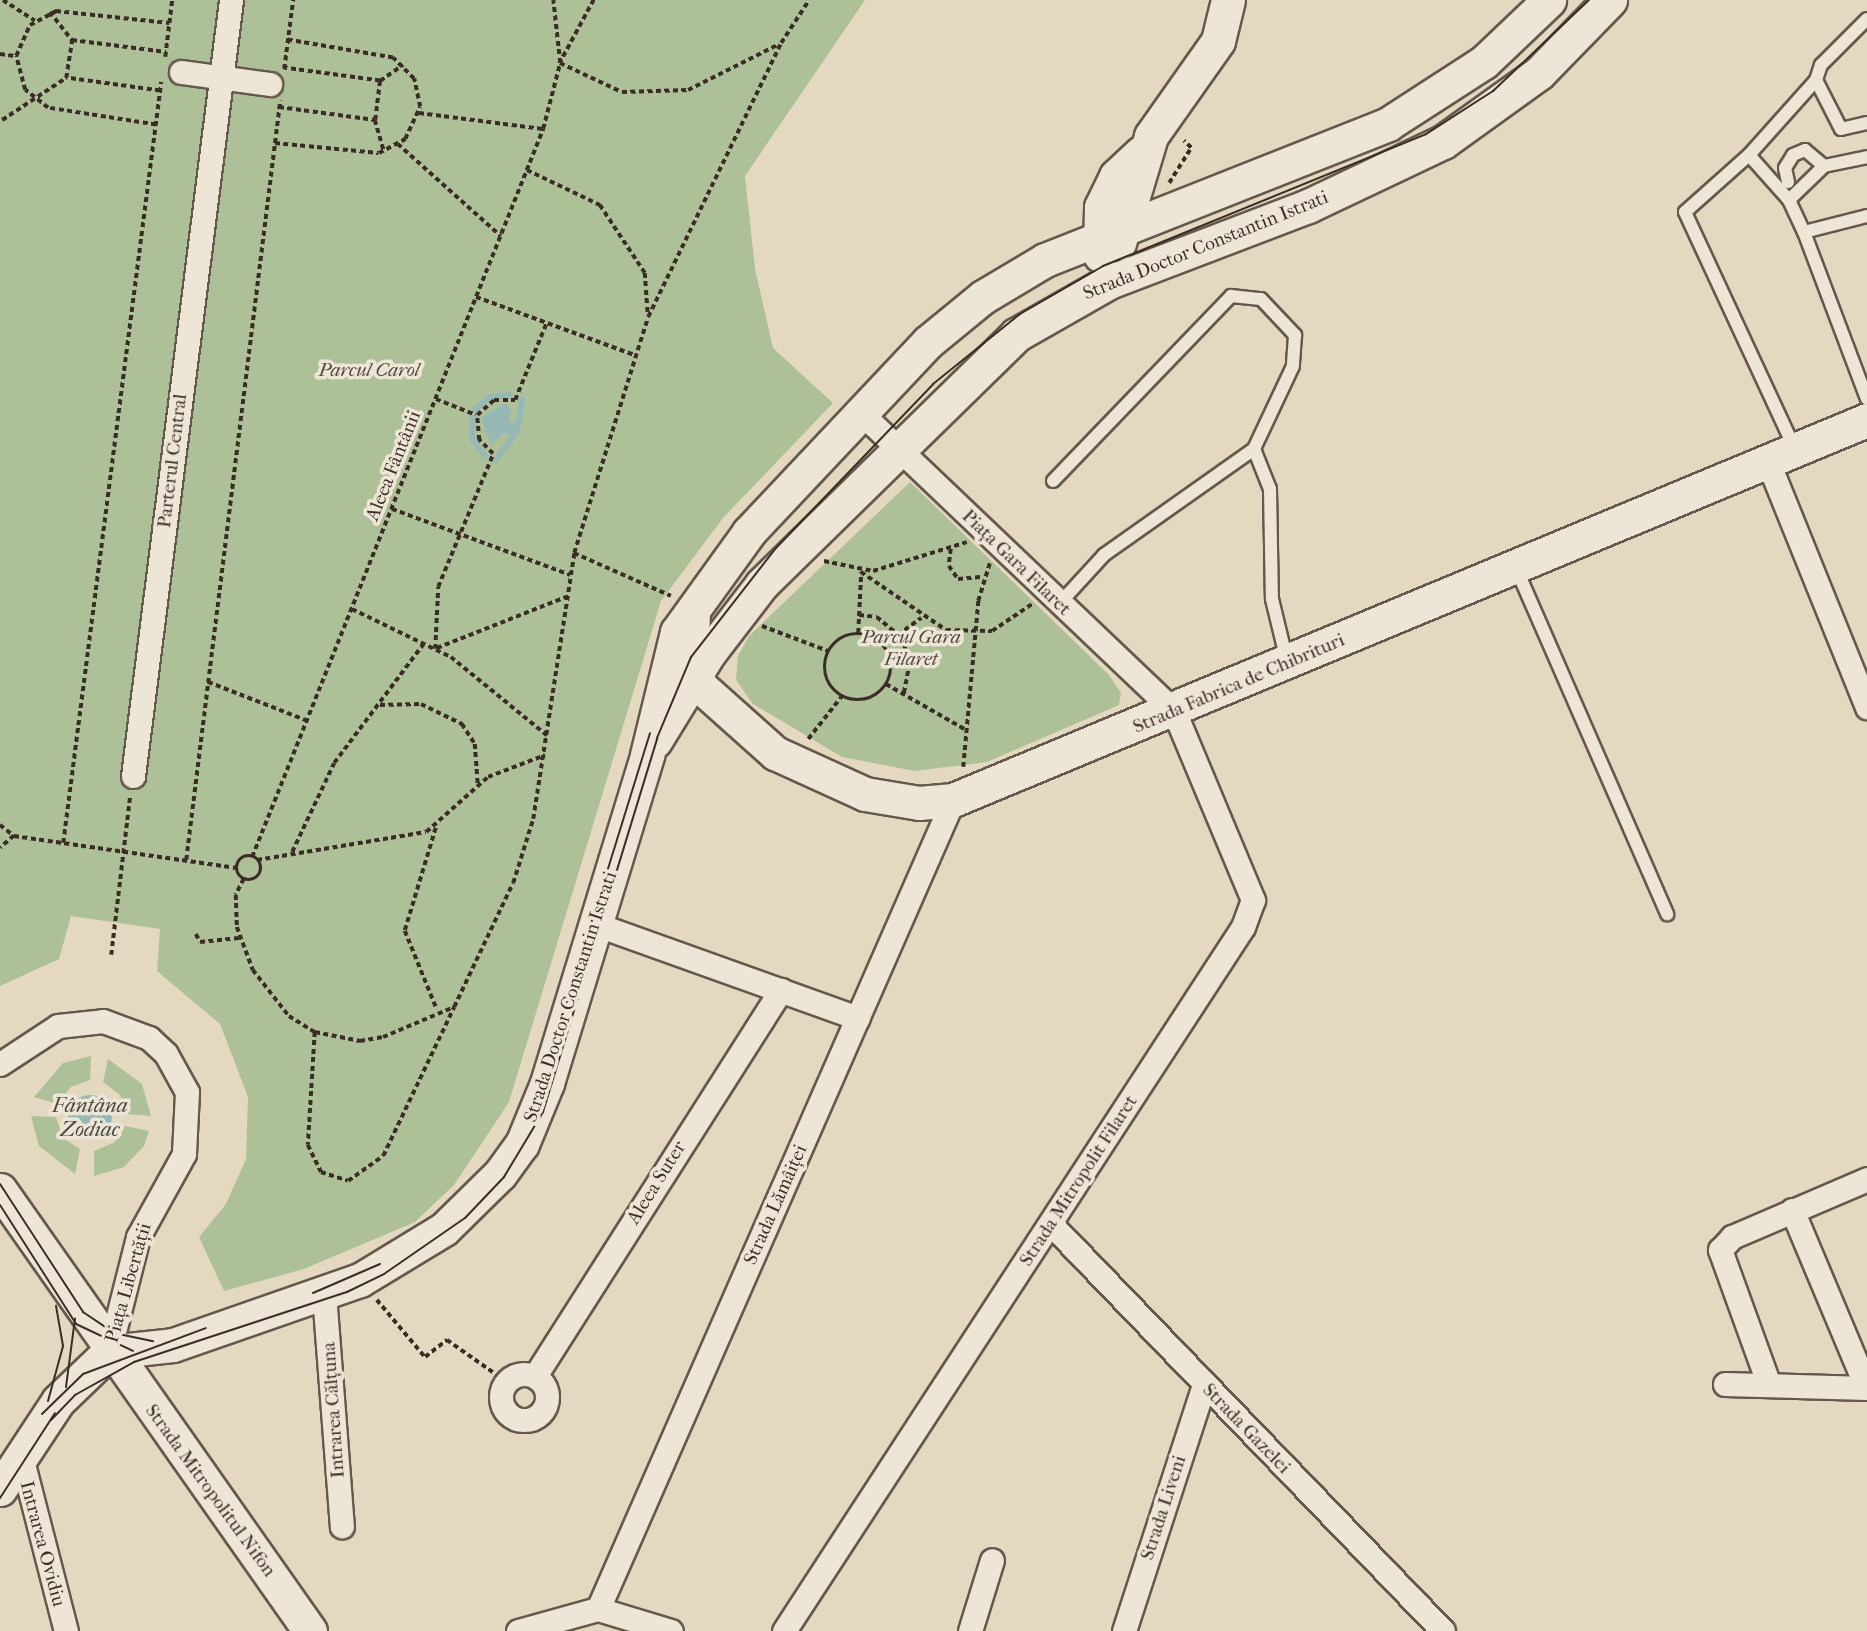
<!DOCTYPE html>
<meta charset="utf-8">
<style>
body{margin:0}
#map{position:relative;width:1867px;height:1631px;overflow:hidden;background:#e4d9c0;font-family:"IM FELL French Canon",serif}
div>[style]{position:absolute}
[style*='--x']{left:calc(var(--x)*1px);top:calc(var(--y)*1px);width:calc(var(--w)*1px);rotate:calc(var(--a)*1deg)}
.green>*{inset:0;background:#aec098}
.water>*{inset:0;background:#96b9b6}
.round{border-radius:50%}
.stream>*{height:6px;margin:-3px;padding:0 3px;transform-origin:3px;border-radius:3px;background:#96b9b6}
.path>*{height:3.5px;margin-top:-1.75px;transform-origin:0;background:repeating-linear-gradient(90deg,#3b2d26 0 5px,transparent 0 8.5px)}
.path>.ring{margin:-1.75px;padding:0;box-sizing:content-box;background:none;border:3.5px solid #3b2d26;border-radius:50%}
.roads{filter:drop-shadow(2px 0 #65584c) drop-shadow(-2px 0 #65584c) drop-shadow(0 2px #65584c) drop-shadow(0 -2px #65584c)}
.lane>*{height:12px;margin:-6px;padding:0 6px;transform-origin:6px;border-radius:6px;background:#ede6d6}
.street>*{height:23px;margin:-11.5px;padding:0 11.5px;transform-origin:11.5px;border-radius:11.5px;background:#ede6d6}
.street>.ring{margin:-11.5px;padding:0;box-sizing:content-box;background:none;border:23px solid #ede6d6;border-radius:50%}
.secondary>*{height:33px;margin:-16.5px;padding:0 16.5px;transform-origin:16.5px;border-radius:16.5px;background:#ede6d6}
.tram>*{height:2px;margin:-1px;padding:0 1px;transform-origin:1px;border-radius:1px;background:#3b2d26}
span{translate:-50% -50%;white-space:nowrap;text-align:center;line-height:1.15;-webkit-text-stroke:7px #ede6d6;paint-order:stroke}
.street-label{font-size:19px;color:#3b2d26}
.park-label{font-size:19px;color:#524a3d;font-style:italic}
.water-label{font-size:21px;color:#4d4943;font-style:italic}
</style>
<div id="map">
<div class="green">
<div style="clip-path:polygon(0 0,865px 0,745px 176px,755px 269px,773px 348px,833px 403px,723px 518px,661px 601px,509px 1102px,454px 1185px,415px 1222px,304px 1269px,224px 1291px,199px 1237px,226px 1204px,246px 1159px,248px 1097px,220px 1024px,157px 971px,160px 929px,71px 916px,59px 959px,0 986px)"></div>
<div style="clip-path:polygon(910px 482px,1109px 675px,1121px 693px,1119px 705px,987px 762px,915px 771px,842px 757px,753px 704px,736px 680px,738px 656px,749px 636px)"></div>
<div style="clip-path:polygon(91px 1056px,90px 1080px,71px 1087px,57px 1104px,34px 1097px,63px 1063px)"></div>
<div style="clip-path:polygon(108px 1059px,142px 1084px,151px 1116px,127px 1114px,120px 1095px,103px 1082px)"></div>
<div style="clip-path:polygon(31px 1116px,56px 1117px,63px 1138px,80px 1149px,75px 1174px,39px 1146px)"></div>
<div style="clip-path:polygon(125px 1126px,149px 1131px,144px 1146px,124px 1167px,94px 1176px,94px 1151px,115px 1142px)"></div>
</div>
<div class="water">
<div style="clip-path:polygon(505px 403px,511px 409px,509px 421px,517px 424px,513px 436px,504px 433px,491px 445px,481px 418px)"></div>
<div class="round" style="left:68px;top:1095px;width:44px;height:44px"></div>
</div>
<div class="stream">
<div style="--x:474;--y:410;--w:21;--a:-39"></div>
<div style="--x:490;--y:397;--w:20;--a:-6"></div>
<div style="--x:472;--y:417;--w:21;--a:90"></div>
<div style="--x:472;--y:438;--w:22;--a:54"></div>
<div style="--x:496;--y:460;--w:36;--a:-54"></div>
<div style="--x:517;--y:431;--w:32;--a:-81"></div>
</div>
<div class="path">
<div style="--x:3;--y:0;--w:38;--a:33"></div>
<div style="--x:594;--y:0;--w:72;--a:118.4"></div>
<div style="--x:560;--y:63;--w:68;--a:25.1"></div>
<div style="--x:622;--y:92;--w:66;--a:-1.7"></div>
<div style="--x:688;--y:90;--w:102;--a:-26.8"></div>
<div style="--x:50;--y:12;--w:36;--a:52"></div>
<div style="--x:0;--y:54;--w:15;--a:8"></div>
<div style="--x:165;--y:57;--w:57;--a:-83"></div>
<div style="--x:284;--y:69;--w:70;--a:-82.6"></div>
<div style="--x:380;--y:81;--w:28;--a:-35"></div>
<div style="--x:160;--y:91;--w:95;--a:-172.1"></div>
<div style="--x:66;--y:78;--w:38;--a:-81"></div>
<div style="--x:72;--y:40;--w:95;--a:7.3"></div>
<div style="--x:279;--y:107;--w:97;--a:7.7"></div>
<div style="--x:375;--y:120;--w:39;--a:-83"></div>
<div style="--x:380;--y:81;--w:97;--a:-172.3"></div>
<div style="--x:419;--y:113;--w:125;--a:7.4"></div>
<div style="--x:2;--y:120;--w:77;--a:-33.3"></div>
<div style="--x:375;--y:120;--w:32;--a:74"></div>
<div style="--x:156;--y:125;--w:109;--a:-171.1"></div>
<div style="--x:48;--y:108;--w:29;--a:-142"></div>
<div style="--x:25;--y:90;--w:35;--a:-105"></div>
<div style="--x:16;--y:56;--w:34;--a:-66"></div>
<div style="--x:30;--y:25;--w:30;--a:-28"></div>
<div style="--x:56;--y:11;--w:114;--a:6.1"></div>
<div style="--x:275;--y:143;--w:104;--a:5.5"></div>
<div style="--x:379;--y:153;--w:30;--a:-28"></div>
<div style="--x:405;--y:139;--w:35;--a:-65"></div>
<div style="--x:420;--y:107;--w:29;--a:-102"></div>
<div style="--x:414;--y:79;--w:30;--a:-135"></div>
<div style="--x:393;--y:58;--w:107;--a:-170.3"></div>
<div style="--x:398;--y:144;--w:138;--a:41.8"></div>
<div style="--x:527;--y:170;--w:81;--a:25.6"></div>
<div style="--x:600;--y:205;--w:82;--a:56.5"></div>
<div style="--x:645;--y:273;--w:42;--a:85.9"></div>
<div style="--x:1169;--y:183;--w:41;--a:-57.8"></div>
<div style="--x:1191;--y:148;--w:10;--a:-135"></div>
<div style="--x:476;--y:297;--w:171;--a:20.1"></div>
<div style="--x:436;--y:399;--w:43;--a:21.8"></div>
<div style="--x:392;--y:509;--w:190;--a:20.3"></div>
<div style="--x:951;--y:549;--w:17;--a:97"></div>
<div style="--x:949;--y:566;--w:16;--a:55"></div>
<div style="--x:958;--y:579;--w:25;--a:-5"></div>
<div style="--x:574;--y:553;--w:106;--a:23.9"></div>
<div style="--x:824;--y:561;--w:50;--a:11.5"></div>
<div style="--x:873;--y:571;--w:98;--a:-17.1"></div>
<div style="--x:352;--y:609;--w:110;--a:25.9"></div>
<div style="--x:451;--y:657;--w:125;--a:39.2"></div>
<div style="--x:859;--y:615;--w:18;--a:6"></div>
<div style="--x:877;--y:617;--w:33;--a:40"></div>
<div style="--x:902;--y:638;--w:26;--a:72"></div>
<div style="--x:910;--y:663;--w:33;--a:101"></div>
<div style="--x:762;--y:626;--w:71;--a:20.7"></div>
<div style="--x:858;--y:633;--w:61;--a:-87.2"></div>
<div style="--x:861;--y:572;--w:103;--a:34.3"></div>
<div style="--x:946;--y:630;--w:46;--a:1.2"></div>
<div style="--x:992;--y:631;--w:48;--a:-34"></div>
<div class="ring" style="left:825px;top:634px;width:62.5px;height:62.5px"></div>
<div style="--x:884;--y:645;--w:46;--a:-36.1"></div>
<div style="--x:437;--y:648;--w:139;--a:-21.6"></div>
<div style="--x:435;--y:649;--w:62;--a:-87.2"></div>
<div style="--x:438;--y:587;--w:144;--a:-67.5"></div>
<div style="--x:493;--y:454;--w:20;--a:-135"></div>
<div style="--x:479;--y:440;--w:25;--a:-95"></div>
<div style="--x:477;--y:415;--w:23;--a:-41"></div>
<div style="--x:494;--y:400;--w:21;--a:0"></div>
<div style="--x:515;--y:400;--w:82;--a:-67.8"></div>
<div style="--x:208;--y:682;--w:107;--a:21.3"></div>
<div style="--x:886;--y:684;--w:92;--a:29.9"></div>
<div style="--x:380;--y:705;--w:41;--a:-1.4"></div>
<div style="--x:421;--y:704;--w:46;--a:26"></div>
<div style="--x:462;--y:724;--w:24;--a:57"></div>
<div style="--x:475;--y:744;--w:41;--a:85.8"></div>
<div style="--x:808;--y:739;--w:55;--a:-51.7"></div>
<div style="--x:963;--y:767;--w:167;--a:-84.8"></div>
<div style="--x:978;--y:601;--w:41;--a:-72.9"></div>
<div style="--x:0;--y:825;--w:18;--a:38"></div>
<div style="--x:14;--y:836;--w:18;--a:139"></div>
<div style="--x:436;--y:828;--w:108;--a:106.8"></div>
<div style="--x:405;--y:931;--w:85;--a:67.9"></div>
<div style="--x:14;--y:836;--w:225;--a:8.2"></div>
<div style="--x:63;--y:843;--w:767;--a:-82.66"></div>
<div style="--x:292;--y:852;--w:98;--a:-64.7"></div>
<div style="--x:334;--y:763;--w:150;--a:-53.1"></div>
<div class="ring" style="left:237px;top:856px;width:20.5px;height:20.5px"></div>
<div style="--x:252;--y:857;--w:784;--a:-68.21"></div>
<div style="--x:543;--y:129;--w:68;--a:-75.6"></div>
<div style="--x:560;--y:63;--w:63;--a:-96.3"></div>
<div style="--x:186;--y:860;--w:765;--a:-82.94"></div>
<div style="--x:257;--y:860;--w:171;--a:-9.4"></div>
<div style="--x:426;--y:832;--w:83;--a:-41.6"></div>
<div style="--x:488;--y:777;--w:61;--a:-21.1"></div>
<div style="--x:244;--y:879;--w:18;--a:117"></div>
<div style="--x:236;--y:895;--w:32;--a:88"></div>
<div style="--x:237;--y:927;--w:46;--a:69.6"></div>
<div style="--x:253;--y:970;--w:58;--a:52"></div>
<div style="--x:289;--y:1016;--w:31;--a:32"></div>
<div style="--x:315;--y:1032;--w:46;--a:11.3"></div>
<div style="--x:360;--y:1041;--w:23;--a:-10"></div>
<div style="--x:383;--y:1037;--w:77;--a:-22.9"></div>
<div style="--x:454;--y:1007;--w:137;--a:-64.6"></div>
<div style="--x:513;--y:883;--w:67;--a:-72.6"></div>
<div style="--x:533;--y:819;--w:269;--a:-81.2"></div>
<div style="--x:574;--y:553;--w:247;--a:-72.6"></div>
<div style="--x:648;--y:317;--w:305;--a:-64.1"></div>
<div style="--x:781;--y:43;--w:51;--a:-56.9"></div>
<div style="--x:196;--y:934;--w:9;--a:63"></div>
<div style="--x:200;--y:942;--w:39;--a:-6"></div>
<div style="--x:111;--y:955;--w:160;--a:-83.2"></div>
<div style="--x:315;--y:1032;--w:113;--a:93.5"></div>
<div style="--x:308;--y:1145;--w:30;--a:64"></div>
<div style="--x:321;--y:1172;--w:28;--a:18"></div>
<div style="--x:348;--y:1181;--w:43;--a:-35.5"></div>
<div style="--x:383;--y:1156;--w:165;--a:-64.5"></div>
<div style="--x:377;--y:1300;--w:75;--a:49.9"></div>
<div style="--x:425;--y:1357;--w:28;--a:-38"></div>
<div style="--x:447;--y:1340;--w:73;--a:35"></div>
</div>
<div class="roads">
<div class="lane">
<div style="--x:1816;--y:80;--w:55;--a:63"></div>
<div style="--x:1841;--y:129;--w:27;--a:-13"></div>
<div style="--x:1749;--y:155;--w:60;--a:48.4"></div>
<div style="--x:1789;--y:200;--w:35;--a:65"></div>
<div style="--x:1804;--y:232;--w:178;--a:69.3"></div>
<div style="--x:1788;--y:182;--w:14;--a:-102"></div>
<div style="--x:1785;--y:168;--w:15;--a:-58"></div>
<div style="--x:1793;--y:155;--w:13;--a:-23"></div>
<div style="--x:1805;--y:150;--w:25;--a:40"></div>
<div style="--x:1789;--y:200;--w:49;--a:-44.2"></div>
<div style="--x:1824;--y:166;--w:44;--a:-11.8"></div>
<div style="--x:1804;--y:232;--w:65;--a:-14.3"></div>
<div style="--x:1794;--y:447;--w:259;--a:-114.9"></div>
<div style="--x:1685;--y:212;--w:86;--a:-41.7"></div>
<div style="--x:1749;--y:155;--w:101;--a:-48.2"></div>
<div style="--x:1816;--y:80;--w:16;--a:-72"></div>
<div style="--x:1821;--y:65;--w:65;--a:-45"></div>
<div style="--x:1254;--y:449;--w:43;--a:68.2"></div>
<div style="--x:1270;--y:489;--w:110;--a:89"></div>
<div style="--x:1272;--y:599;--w:64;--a:76.4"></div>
<div style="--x:1053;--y:481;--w:257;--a:-46.1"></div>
<div style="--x:1231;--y:296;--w:30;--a:6"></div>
<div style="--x:1261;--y:299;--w:50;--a:46.6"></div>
<div style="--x:1295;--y:335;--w:31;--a:94"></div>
<div style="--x:1293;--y:366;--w:92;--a:115.2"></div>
<div style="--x:1254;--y:449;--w:184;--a:144.8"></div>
<div style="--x:1104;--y:555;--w:67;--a:132.6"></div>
<div style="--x:1516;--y:568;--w:378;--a:66.4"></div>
</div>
<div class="street">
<div style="--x:181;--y:72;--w:90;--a:7.7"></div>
<div style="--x:1766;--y:457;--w:270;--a:68"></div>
<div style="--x:133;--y:776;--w:782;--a:-82.8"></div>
<div style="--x:595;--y:924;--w:279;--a:19.7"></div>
<div style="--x:0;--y:1064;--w:69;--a:-33.2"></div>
<div style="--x:58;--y:1026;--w:45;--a:-6.3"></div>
<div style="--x:103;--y:1021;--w:49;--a:20.3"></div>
<div style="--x:149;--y:1038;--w:23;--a:43"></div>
<div style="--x:166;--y:1054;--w:43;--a:61.1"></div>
<div style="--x:187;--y:1092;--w:62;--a:92.8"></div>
<div style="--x:184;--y:1154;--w:95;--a:119"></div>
<div style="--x:138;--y:1237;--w:119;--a:104.2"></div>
<div style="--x:1792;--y:1210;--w:193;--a:67.2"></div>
<div style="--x:1051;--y:1224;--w:565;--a:46.08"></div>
<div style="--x:324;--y:1294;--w:233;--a:85.6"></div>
<div class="ring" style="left:501px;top:1374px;width:23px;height:23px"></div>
<div style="--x:535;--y:1376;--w:458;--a:-57.5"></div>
<div style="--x:1725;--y:1384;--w:142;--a:1.6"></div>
<div style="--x:1769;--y:1385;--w:144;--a:-109.9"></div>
<div style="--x:1720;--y:1250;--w:18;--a:-47"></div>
<div style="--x:1732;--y:1237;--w:147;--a:-23.2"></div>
<div style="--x:21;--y:1456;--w:181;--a:75.6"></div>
<div style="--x:598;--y:1609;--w:883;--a:-66.31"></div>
<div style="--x:518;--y:1631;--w:83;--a:-15.4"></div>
<div style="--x:598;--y:1609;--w:76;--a:16.8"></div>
<div style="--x:784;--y:1631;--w:840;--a:-56.9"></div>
<div style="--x:1243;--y:927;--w:29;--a:-70"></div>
<div style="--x:1253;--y:900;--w:205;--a:-112.7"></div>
<div style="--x:1174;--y:711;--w:434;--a:-136.4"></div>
<div style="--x:970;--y:1631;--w:74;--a:-72.8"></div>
<div style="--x:1124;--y:1631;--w:259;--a:-72"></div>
</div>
<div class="secondary">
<div style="--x:1119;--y:243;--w:112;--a:-73.3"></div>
<div style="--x:1151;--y:136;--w:116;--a:-54.8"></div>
<div style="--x:1218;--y:41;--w:42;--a:-76.3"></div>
<div style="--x:1100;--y:255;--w:48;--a:-88.8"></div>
<div style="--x:1101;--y:207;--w:34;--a:-64"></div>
<div style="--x:1116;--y:176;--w:34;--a:-43"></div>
<div style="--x:693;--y:613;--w:44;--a:92.6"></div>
<div style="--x:691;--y:657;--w:30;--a:73"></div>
<div style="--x:700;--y:686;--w:101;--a:41.8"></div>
<div style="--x:775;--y:753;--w:99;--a:24.5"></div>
<div style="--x:865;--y:794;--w:55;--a:9.5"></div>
<div style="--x:919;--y:803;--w:34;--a:-5"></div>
<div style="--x:953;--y:800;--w:990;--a:-22.58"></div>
<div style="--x:655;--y:741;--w:103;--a:-58.5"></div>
<div style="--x:709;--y:653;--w:87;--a:-52.5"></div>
<div style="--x:762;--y:584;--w:356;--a:-44.4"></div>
<div style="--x:1016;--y:335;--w:107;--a:-29.7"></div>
<div style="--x:1109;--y:282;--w:213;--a:-20.9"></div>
<div style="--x:1308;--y:206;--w:149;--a:-25.4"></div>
<div style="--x:1443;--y:142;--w:118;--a:-35.7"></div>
<div style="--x:1539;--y:73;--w:102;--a:-45.8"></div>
<div style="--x:0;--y:1190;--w:539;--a:54.89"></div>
<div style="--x:109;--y:1352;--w:64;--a:-6.2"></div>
<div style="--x:173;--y:1345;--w:198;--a:-19.2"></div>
<div style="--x:360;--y:1280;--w:98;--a:-31.3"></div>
<div style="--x:444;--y:1229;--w:78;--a:-44.5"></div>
<div style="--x:500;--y:1174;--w:37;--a:-54"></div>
<div style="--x:522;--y:1144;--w:66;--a:-67.7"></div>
<div style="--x:547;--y:1083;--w:343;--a:-73"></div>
<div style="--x:647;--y:755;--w:127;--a:-76.3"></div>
<div style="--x:677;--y:632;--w:123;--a:-54.2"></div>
<div style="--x:749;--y:532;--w:261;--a:-46.7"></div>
<div style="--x:928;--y:342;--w:71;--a:-39.3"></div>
<div style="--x:983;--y:297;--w:72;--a:-30.8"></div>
<div style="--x:1045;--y:260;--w:369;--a:-21.6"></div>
<div style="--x:1388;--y:124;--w:114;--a:-32.9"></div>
<div style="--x:1484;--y:62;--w:90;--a:-43.6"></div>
<div style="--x:0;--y:1489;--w:105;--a:-56.6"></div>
<div style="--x:58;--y:1401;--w:71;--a:-43.9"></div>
</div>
</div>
<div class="tram">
<div style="--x:563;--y:1014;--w:294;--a:-72.8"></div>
<div style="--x:0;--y:1184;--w:153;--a:57"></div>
<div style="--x:83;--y:1312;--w:37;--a:34"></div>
<div style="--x:114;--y:1333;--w:40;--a:12"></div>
<div style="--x:0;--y:1205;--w:141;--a:57.4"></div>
<div style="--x:76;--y:1324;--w:63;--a:25.3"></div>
<div style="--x:313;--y:1293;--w:73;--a:-23.4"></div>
<div style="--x:66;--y:1387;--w:69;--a:-82.5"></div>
<div style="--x:48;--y:1401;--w:57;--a:-74.7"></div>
<div style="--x:63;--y:1346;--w:41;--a:-99.9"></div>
<div style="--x:42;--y:1414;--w:57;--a:-44.3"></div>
<div style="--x:83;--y:1374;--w:131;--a:-20.5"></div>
<div style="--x:51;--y:1420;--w:35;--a:-46"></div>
<div style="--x:75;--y:1395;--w:68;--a:-29.2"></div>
<div style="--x:134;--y:1362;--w:224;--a:-18.2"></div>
<div style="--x:347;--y:1292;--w:41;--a:-25.9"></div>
<div style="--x:384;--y:1274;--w:98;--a:-34.7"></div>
<div style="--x:465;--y:1218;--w:57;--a:-46.4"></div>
<div style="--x:504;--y:1177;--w:76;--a:-59"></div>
<div style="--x:543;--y:1112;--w:391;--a:-73"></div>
<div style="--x:657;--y:738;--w:88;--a:-67.2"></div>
<div style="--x:691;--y:657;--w:138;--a:-52.1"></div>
<div style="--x:776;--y:548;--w:227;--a:-46.2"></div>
<div style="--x:933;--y:384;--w:112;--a:-38.8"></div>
<div style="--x:1020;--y:314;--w:96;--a:-30"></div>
<div style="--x:1103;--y:266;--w:349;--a:-22.2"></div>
<div style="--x:1426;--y:134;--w:80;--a:-32.7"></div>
<div style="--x:1493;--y:91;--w:132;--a:-43.5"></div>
<div style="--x:0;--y:1498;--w:101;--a:-57.1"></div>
</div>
<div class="street-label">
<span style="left:1206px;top:246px;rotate:-22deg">Strada Doctor Constantin Istrati</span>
<span style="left:173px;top:461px;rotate:-83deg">Parterul Central</span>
<span style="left:394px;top:466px;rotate:-68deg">Aleea Fântânii</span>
<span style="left:1016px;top:563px;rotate:44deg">Piața Gara Filaret</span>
<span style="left:1239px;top:684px;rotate:-23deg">Strada Fabrica de Chibrituri</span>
<span style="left:571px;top:997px;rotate:-72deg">Strada Doctor Constantin Istrati</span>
<span style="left:1079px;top:1181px;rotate:-57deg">Strada Mitropolit Filaret</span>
<span style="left:657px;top:1183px;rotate:-58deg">Aleea Suter</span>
<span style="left:776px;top:1205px;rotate:-66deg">Strada Lămâiței</span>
<span style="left:129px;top:1283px;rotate:-74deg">Piața Libertății</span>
<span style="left:334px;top:1410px;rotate:-94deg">Intrarea Călțuna</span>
<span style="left:1246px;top:1429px;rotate:46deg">Strada Gazelei</span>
<span style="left:210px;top:1491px;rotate:54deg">Strada Mitropolitul Nifon</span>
<span style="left:1164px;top:1508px;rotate:-72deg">Strada Liveni</span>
<span style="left:42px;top:1544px;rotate:75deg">Intrarea Ovidiu</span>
</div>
<div class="park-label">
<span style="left:369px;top:371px">Parcul Carol</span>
<span style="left:911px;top:649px">Parcul Gara<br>Filaret</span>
</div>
<div class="water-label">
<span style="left:90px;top:1117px">Fântâna<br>Zodiac</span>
</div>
</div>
